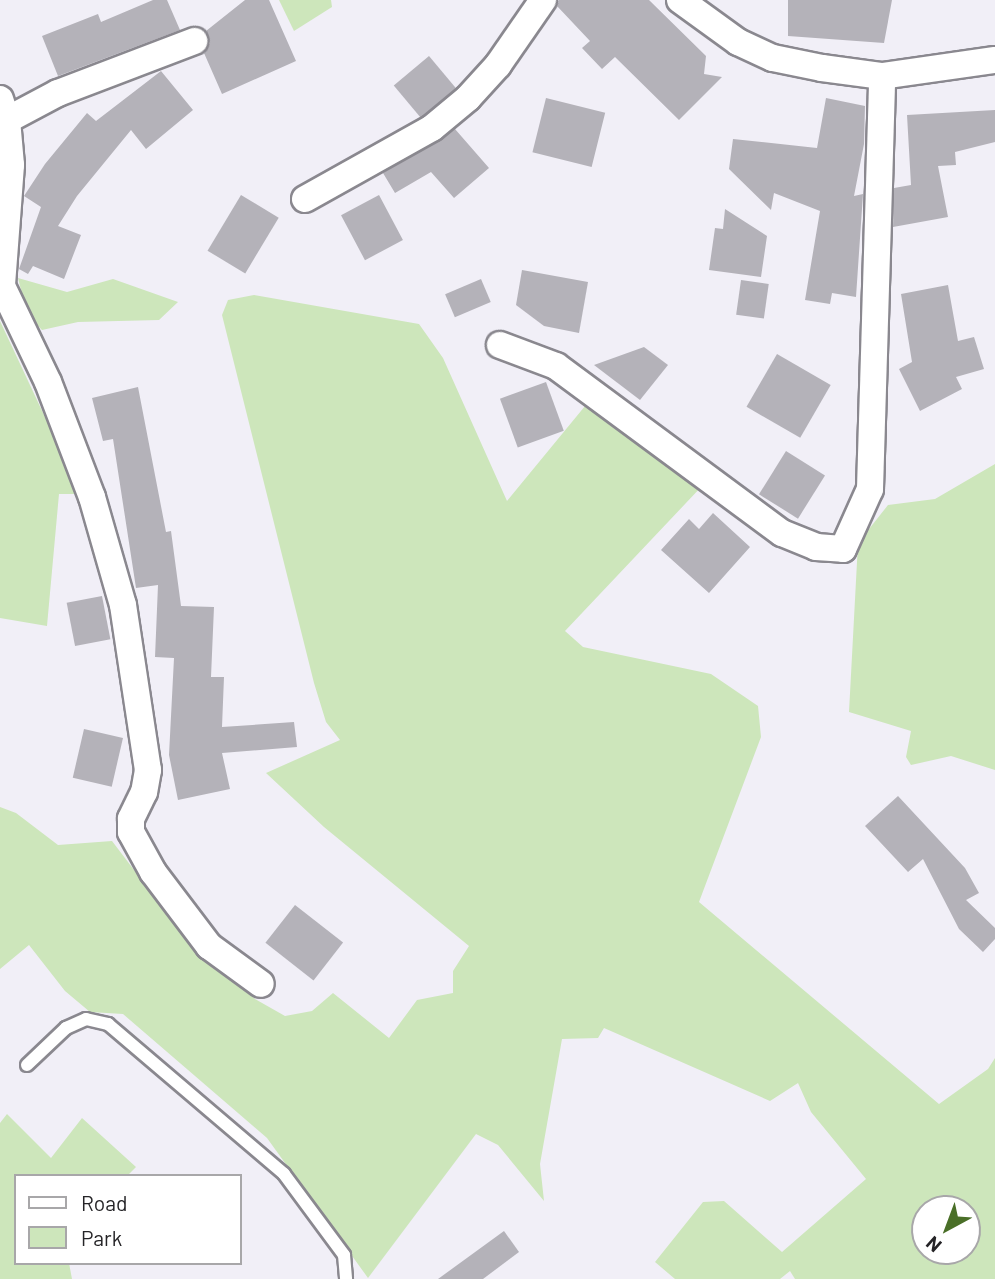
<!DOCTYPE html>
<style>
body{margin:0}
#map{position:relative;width:995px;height:1279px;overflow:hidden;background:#f1eff7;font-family:Barlow,sans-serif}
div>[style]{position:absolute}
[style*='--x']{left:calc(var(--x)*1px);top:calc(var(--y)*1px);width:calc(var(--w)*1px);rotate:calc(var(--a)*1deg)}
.green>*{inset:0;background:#cde6bb}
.building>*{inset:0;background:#b4b2b9;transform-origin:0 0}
.roads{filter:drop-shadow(2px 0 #8a888f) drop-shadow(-2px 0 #8a888f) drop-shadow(0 2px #8a888f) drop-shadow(0 -2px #8a888f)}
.service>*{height:12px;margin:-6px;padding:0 6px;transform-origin:6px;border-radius:6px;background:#fff}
.minor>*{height:26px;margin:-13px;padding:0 13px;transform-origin:13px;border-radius:13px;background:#fff}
span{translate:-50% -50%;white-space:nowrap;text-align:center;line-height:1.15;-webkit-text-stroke:5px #fff;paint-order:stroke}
.legend{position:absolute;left:14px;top:1174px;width:228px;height:91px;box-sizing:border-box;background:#fff;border:2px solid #a8a7a9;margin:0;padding:9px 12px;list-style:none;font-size:21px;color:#252427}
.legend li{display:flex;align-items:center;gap:14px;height:35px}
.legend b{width:35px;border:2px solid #a8a7a9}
.north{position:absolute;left:911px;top:1195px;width:70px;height:70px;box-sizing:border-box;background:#fff;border:2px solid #a8a7a9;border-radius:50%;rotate:221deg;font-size:19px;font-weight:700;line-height:28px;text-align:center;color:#252427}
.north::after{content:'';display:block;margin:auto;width:24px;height:32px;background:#4a6f28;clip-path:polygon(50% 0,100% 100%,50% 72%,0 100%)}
</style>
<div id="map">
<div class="green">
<div style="clip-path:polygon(279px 0,331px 0,332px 7px,294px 31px)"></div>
<div style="clip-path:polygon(18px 278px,67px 292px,113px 279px,178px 302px,159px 320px,78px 322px,42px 330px,27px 314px)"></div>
<div style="clip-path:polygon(evenodd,254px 295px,419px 324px,443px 358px,507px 501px,590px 400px,703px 485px,565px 631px,583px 647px,711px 674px,758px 706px,761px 737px,699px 902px,939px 1104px,988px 1069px,995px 1058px,995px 1279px,795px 1279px,790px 1271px,780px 1279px,675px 1279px,655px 1262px,703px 1202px,724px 1201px,782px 1252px,866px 1179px,811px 1112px,798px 1083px,770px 1101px,604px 1028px,598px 1038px,562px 1039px,540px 1164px,544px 1201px,498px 1145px,476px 1134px,368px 1278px,267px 1138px,123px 1014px,90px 1012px,65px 991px,29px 945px,0 969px,0 807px,16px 813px,58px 845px,112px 841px,182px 933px,255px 999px,285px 1016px,312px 1011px,333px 993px,389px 1038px,417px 1000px,453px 993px,453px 971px,469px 946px,324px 827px,266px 773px,340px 740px,326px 722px,314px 683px,222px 315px,228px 300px,254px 295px,925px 1209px,967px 1209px,967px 1251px,925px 1251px,925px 1209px)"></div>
<div style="clip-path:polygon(0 321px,81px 494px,59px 494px,47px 626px,0 618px)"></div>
<div style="clip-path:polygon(995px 464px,995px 770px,951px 756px,911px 765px,906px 757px,911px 731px,849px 712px,858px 543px,888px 505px,935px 499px)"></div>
<div style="clip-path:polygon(7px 1114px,51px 1158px,82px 1118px,136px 1167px,127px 1176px,16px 1176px,16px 1263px,69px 1263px,72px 1279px,0 1279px,0 1123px)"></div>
</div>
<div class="building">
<div style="clip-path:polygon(153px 0,167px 0,180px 30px,58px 76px,42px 36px,98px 14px,101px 22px)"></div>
<div style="clip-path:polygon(245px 0,269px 0,296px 61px,222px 94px,204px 53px,210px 43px,206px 31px)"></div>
<div style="clip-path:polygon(559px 0,649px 0,706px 56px,704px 74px,722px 77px,679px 120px,615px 57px,602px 69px,582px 48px,590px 41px,557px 6px)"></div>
<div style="clip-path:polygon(788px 0,892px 0,884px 43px,788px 36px)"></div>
<div style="left:429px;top:56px;width:42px;height:46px;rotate:50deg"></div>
<div style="clip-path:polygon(161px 71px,193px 110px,146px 149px,131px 130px,77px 196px,58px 226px,81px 235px,64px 279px,33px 266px,28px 274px,19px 269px,41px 207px,24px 196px,45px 164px,87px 113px,96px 121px)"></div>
<div style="left:546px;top:98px;width:61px;height:56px;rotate:14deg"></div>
<div style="clip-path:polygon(826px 98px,865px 106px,864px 144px,854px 196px,863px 194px,856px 297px,832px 293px,830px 304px,805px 300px,820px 211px,774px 193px,771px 210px,729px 169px,733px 139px,817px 148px)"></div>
<div style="clip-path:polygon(995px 110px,995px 142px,955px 152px,956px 165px,938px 166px,948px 217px,893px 227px,894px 188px,911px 185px,907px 115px)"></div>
<div style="clip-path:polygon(455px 129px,489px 168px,454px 198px,431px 172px,395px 193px,383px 173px)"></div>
<div style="left:241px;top:195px;width:44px;height:65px;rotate:31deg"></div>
<div style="left:379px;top:195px;width:51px;height:43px;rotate:62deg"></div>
<div style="clip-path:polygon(725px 209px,767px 236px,761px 277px,709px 270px,715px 228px,723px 229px)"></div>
<div style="clip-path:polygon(522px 270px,588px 282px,579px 333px,544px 326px,516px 305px)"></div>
<div style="left:481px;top:279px;width:25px;height:39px;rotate:67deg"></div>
<div style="left:741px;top:280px;width:28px;height:35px;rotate:8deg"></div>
<div style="clip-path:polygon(948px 285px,958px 341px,974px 337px,984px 369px,956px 377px,962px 389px,920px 411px,899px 369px,912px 362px,901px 294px)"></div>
<div style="clip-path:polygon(644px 347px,668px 365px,640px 400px,594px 365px)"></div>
<div style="left:777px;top:354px;width:62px;height:61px;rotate:30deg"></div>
<div style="left:546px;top:382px;width:52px;height:49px;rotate:70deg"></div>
<div style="clip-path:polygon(138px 387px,166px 532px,171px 531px,181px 606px,214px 607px,211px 677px,224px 677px,222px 727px,294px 722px,297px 747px,222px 753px,230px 789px,178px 800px,169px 755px,174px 658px,155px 657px,158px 585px,136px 588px,113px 439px,103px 441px,92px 398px)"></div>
<div style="left:786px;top:451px;width:46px;height:51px;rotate:32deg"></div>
<div style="clip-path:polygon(713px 513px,750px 547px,709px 593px,661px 550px,689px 519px,699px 529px)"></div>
<div style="left:102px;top:596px;width:44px;height:36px;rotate:79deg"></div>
<div style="left:84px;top:729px;width:40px;height:50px;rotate:13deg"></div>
<div style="clip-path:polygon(898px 796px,965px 868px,979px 893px,966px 900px,995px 928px,995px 939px,983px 952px,959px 929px,923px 859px,908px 872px,865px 826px)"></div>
<div style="left:295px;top:905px;width:61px;height:48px;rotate:38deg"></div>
<div style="clip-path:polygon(504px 1231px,519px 1252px,483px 1279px,438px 1279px)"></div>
</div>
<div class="roads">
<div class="service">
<div style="--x:27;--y:1065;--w:54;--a:-43.5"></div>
<div style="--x:66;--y:1028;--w:22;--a:-24"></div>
<div style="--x:86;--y:1019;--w:23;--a:13"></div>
<div style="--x:108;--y:1024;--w:231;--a:40.4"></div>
<div style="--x:284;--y:1174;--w:101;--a:53.5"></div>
<div style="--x:344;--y:1255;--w:24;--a:85"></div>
</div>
<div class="minor">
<div style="--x:680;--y:0;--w:72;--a:35.9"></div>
<div style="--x:738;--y:42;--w:38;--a:25"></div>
<div style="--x:773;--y:58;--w:50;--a:11.5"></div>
<div style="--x:822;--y:68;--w:61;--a:7.6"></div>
<div style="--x:882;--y:76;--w:114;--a:-8.1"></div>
<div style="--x:0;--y:99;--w:22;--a:72"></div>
<div style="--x:7;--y:120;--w:45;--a:84.9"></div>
<div style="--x:11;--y:165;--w:121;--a:94.3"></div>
<div style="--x:2;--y:286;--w:106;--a:64.4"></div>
<div style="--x:48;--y:382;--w:123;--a:69.1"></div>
<div style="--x:92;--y:497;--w:112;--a:74"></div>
<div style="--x:123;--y:605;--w:167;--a:81.4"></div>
<div style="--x:148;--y:770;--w:22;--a:100"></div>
<div style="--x:144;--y:792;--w:30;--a:116"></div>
<div style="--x:131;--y:819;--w:13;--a:90"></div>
<div style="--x:131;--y:832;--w:46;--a:61.2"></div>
<div style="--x:153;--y:872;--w:93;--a:52.9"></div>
<div style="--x:209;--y:946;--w:64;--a:36.2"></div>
<div style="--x:7;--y:120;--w:58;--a:-27.9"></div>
<div style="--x:58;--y:93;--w:146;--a:-20.9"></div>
<div style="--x:305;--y:199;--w:145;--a:-29.2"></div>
<div style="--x:432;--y:128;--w:47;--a:-39.8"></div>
<div style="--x:468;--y:98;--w:45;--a:-47.7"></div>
<div style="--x:498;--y:65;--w:79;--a:-55.3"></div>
<div style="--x:500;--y:345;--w:60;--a:20.6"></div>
<div style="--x:556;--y:366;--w:281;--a:36.5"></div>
<div style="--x:782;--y:533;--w:37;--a:22"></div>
<div style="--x:816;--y:547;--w:27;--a:4"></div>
<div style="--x:843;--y:549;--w:66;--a:-65.8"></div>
<div style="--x:870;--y:489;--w:413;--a:-88.3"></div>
</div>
</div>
<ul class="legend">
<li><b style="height:9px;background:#fff"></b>Road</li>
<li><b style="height:19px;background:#cde6bb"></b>Park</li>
</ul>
<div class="north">N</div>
</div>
